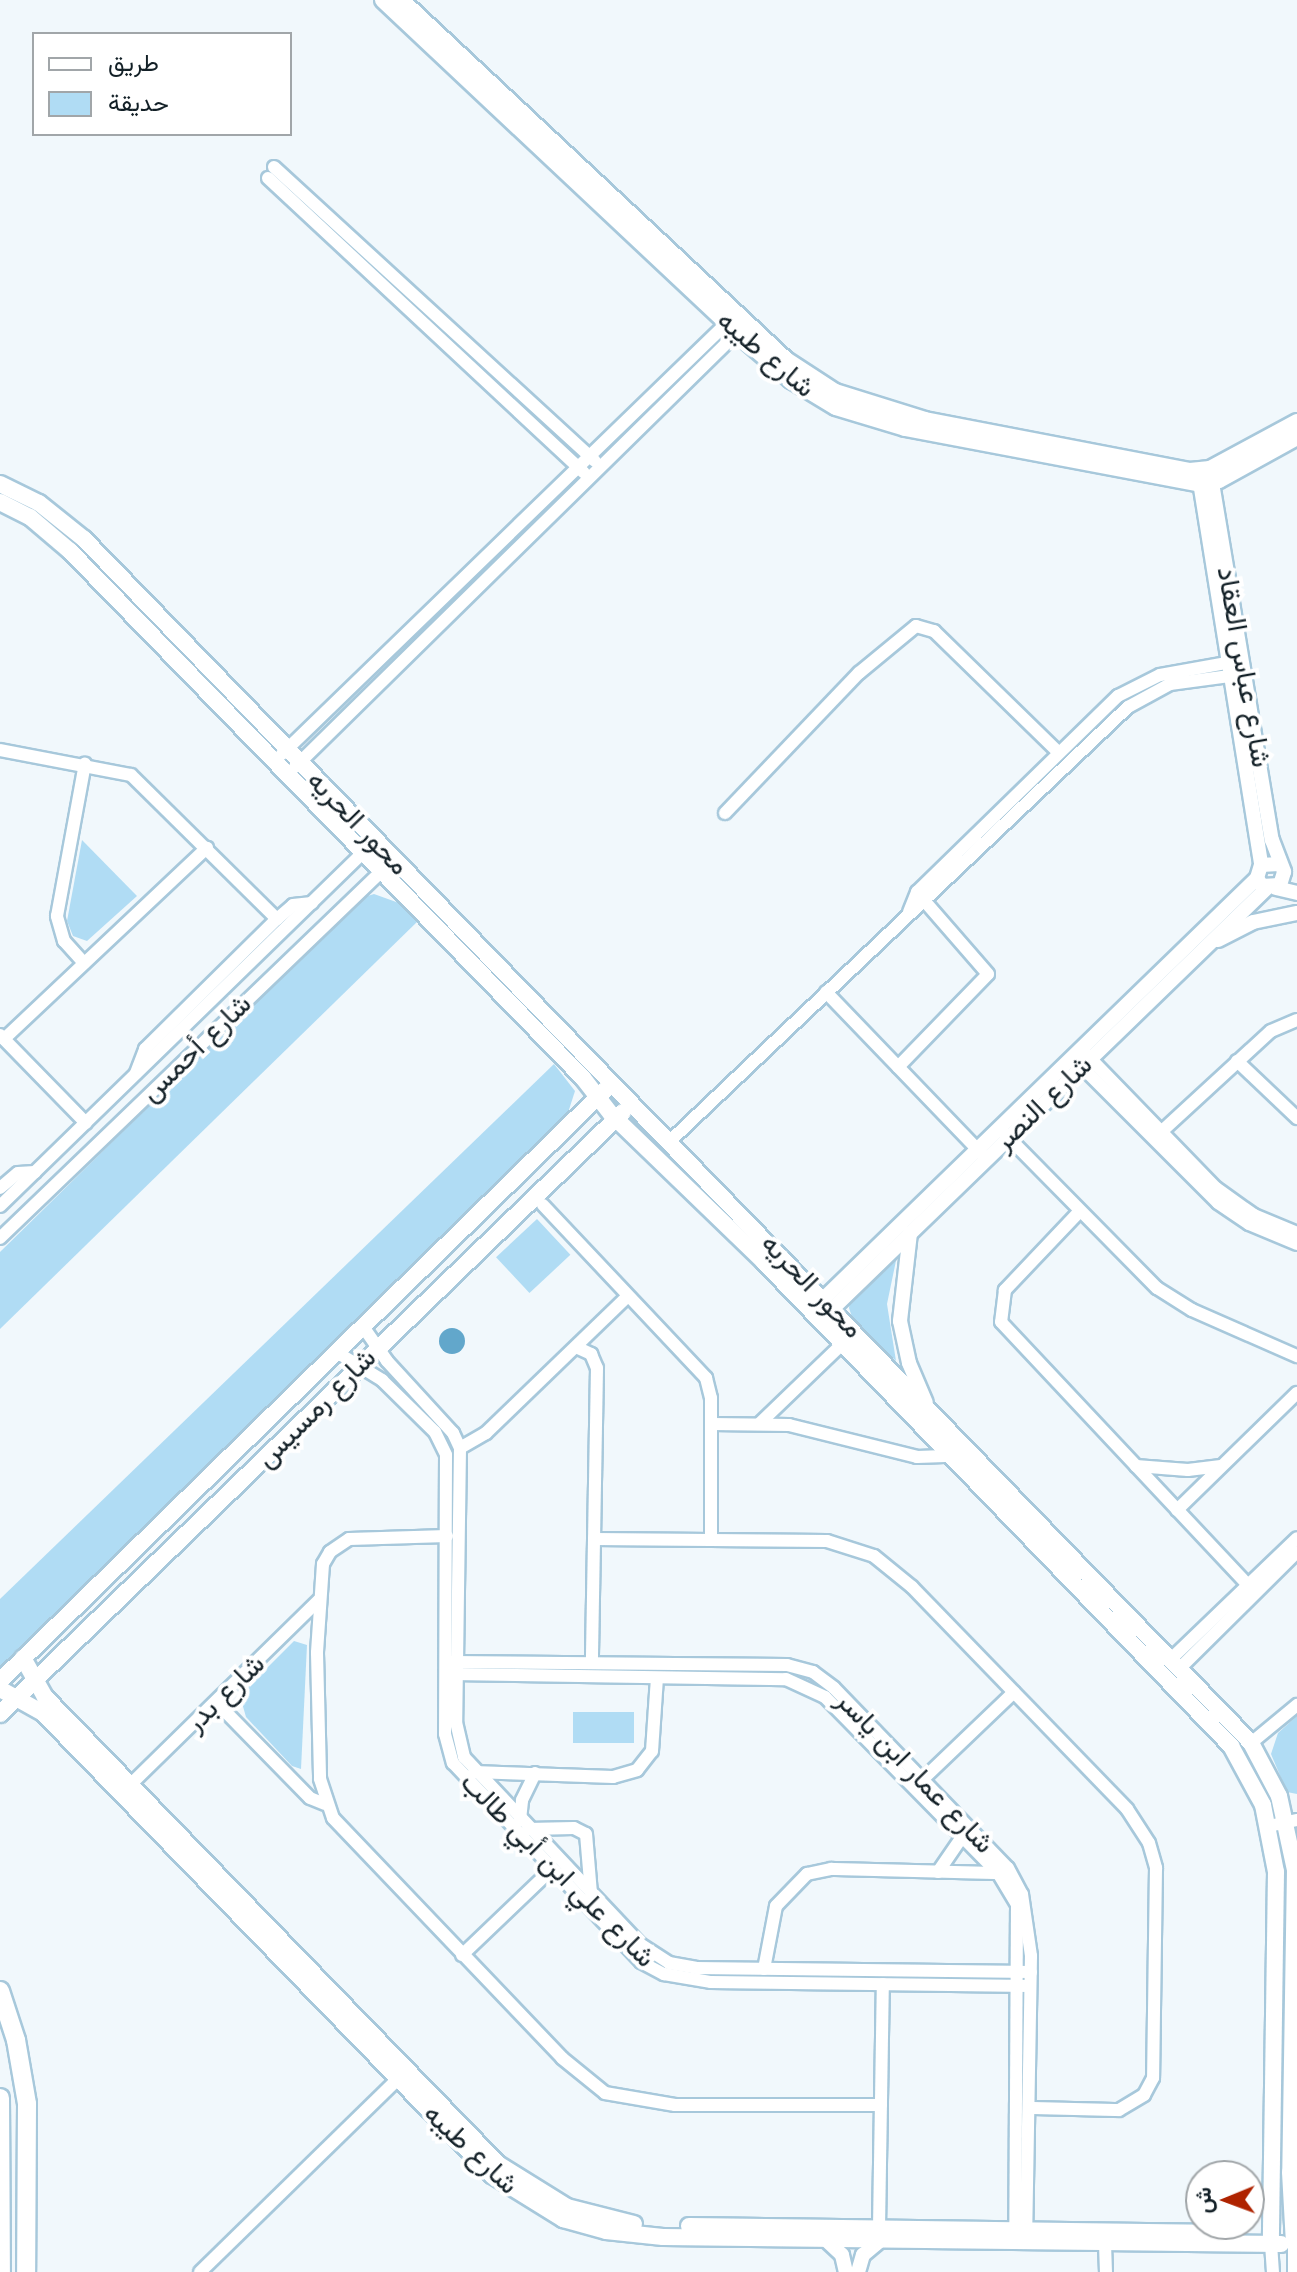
<!DOCTYPE html>
<meta charset="utf-8">
<style>
body{margin:0}
#map{position:relative;width:1297px;height:2272px;overflow:hidden;background:#f1f8fc;font-family:Jost,Vazirmatn,sans-serif}
div>[style]{position:absolute}
[style*='--x']{left:calc(var(--x)*1px);top:calc(var(--y)*1px);width:calc(var(--w)*1px);rotate:calc(var(--a)*1deg)}
.green>*{inset:0;background:#b0dcf4;transform-origin:0 0}
.water>*{inset:0;background:#62a7cb}
.round{border-radius:50%}
.roads{filter:drop-shadow(2px 0 #a7c8db) drop-shadow(-2px 0 #a7c8db) drop-shadow(0 2px #a7c8db) drop-shadow(0 -2px #a7c8db)}
.minor>*{height:12px;margin:-6px;padding:0 6px;transform-origin:6px;border-radius:6px;background:#fff}
.tertiary>*{height:14px;margin:-7px;padding:0 7px;transform-origin:7px;border-radius:7px;background:#fff}
.secondary>*{height:16px;margin:-8px;padding:0 8px;transform-origin:8px;border-radius:8px;background:#fff}
.primary>*{height:18px;margin:-9px;padding:0 9px;transform-origin:9px;border-radius:9px;background:#fff}
span{translate:-50% -50%;white-space:nowrap;text-align:center;line-height:1.15;-webkit-text-stroke:8px #fff;paint-order:stroke}
.street-label{font-size:28px;color:#132027}
.legend{position:absolute;left:32px;top:32px;width:260px;height:104px;box-sizing:border-box;background:#fff;border:2px solid #a1a6a9;margin:0;padding:10px 14px;list-style:none;font-size:24px;color:#132027}
.legend li{display:flex;align-items:center;gap:16px;height:40px}
.legend b{width:40px;border:2px solid #a1a6a9}
.north{position:absolute;left:1185px;top:2160px;width:80px;height:80px;box-sizing:border-box;background:#fff;border:2px solid #a1a6a9;border-radius:50%;rotate:269deg;font-size:22px;font-weight:700;line-height:32px;text-align:center;color:#132027}
.north::after{content:'';display:block;margin:auto;width:28px;height:36px;background:#af2300;clip-path:polygon(50% 0,100% 100%,50% 72%,0 100%)}
</style>
<div id="map">
<div class="green">
<div style="clip-path:polygon(82px 840px,137px 896px,87px 941px,73px 936px,67px 921px)"></div>
<div style="clip-path:polygon(374px 894px,399px 903px,418px 921px,0 1329px,0 1252px,361px 898px)"></div>
<div style="clip-path:polygon(554px 1064px,575px 1091px,566px 1119px,0 1667px,0 1599px)"></div>
<div style="left:537px;top:1219px;width:49px;height:56px;rotate:47deg"></div>
<div style="clip-path:polygon(898px 1251px,887px 1304px,896px 1361px,853px 1320px,849px 1308px,851px 1295px)"></div>
<div style="clip-path:polygon(294px 1641px,307px 1645px,301px 1769px,292px 1766px,246px 1717px,242px 1703px,246px 1689px)"></div>
<div style="left:573px;top:1712px;width:61px;height:31px"></div>
<div style="clip-path:polygon(1297px 1716px,1297px 1794px,1287px 1792px,1271px 1754px,1278px 1733px)"></div>
</div>
<div class="water">
<div class="round" style="left:439px;top:1328px;width:26px;height:26px"></div>
</div>
<div class="roads">
<div class="minor">
<div style="--x:274;--y:167;--w:435;--a:42.5"></div>
<div style="--x:268;--y:178;--w:432;--a:43"></div>
<div style="--x:0;--y:750;--w:133;--a:10.8"></div>
<div style="--x:131;--y:775;--w:205;--a:44.6"></div>
<div style="--x:282;--y:754;--w:625;--a:-44.09"></div>
<div style="--x:295;--y:767;--w:625;--a:-44.48"></div>
<div style="--x:725;--y:813;--w:194;--a:-46.3"></div>
<div style="--x:859;--y:673;--w:74;--a:-39.5"></div>
<div style="--x:916;--y:626;--w:19;--a:16"></div>
<div style="--x:934;--y:631;--w:173;--a:44.3"></div>
<div style="--x:909;--y:912;--w:22;--a:-68"></div>
<div style="--x:917;--y:892;--w:281;--a:-44.3"></div>
<div style="--x:1118;--y:696;--w:47;--a:-26.6"></div>
<div style="--x:1160;--y:675;--w:68;--a:-10.2"></div>
<div style="--x:84;--y:963;--w:30;--a:-132"></div>
<div style="--x:64;--y:941;--w:26;--a:-106"></div>
<div style="--x:57;--y:916;--w:155;--a:-79.6"></div>
<div style="--x:826;--y:992;--w:225;--a:46.1"></div>
<div style="--x:0;--y:1035;--w:123;--a:45.7"></div>
<div style="--x:4;--y:1039;--w:279;--a:-43.3"></div>
<div style="--x:1085;--y:1053;--w:188;--a:45.9"></div>
<div style="--x:1216;--y:1188;--w:47;--a:35.4"></div>
<div style="--x:1254;--y:1215;--w:47;--a:22.7"></div>
<div style="--x:1075;--y:1060;--w:202;--a:45"></div>
<div style="--x:1218;--y:1203;--w:37;--a:34"></div>
<div style="--x:1249;--y:1224;--w:52;--a:22.6"></div>
<div style="--x:1237;--y:1061;--w:83;--a:43.5"></div>
<div style="--x:898;--y:1067;--w:129;--a:-45.9"></div>
<div style="--x:988;--y:974;--w:102;--a:-131"></div>
<div style="--x:136;--y:1073;--w:26;--a:-69"></div>
<div style="--x:145;--y:1049;--w:185;--a:-44.6"></div>
<div style="--x:277;--y:919;--w:21;--a:-41"></div>
<div style="--x:293;--y:905;--w:19;--a:-6"></div>
<div style="--x:1161;--y:1132;--w:149;--a:-42.6"></div>
<div style="--x:1271;--y:1031;--w:28;--a:-23"></div>
<div style="--x:1004;--y:1133;--w:218;--a:45.4"></div>
<div style="--x:1157;--y:1288;--w:41;--a:32.2"></div>
<div style="--x:1192;--y:1310;--w:115;--a:23.7"></div>
<div style="--x:670;--y:1141;--w:631;--a:-43.46"></div>
<div style="--x:1128;--y:707;--w:48;--a:-28.7"></div>
<div style="--x:1170;--y:684;--w:60;--a:-7.7"></div>
<div style="--x:0;--y:1188;--w:23;--a:-40"></div>
<div style="--x:18;--y:1173;--w:17;--a:-3"></div>
<div style="--x:543;--y:1205;--w:238;--a:46.7"></div>
<div style="--x:706;--y:1378;--w:21;--a:76"></div>
<div style="--x:711;--y:1398;--w:141;--a:90"></div>
<div style="--x:0;--y:1206;--w:525;--a:-44.23"></div>
<div style="--x:1079;--y:1212;--w:108;--a:133.5"></div>
<div style="--x:1005;--y:1290;--w:32;--a:97"></div>
<div style="--x:1001;--y:1322;--w:361;--a:46.8"></div>
<div style="--x:0;--y:1238;--w:537;--a:-43.87"></div>
<div style="--x:364;--y:1328;--w:40;--a:55.1"></div>
<div style="--x:387;--y:1361;--w:98;--a:47.5"></div>
<div style="--x:453;--y:1433;--w:17;--a:65"></div>
<div style="--x:460;--y:1448;--w:274;--a:90.8"></div>
<div style="--x:456;--y:1722;--w:36;--a:77"></div>
<div style="--x:464;--y:1757;--w:257;--a:46.7"></div>
<div style="--x:640;--y:1944;--w:35;--a:33"></div>
<div style="--x:669;--y:1963;--w:27;--a:10"></div>
<div style="--x:696;--y:1968;--w:335;--a:0.7"></div>
<div style="--x:576;--y:1347;--w:17;--a:25"></div>
<div style="--x:591;--y:1354;--w:15;--a:67"></div>
<div style="--x:597;--y:1368;--w:295;--a:91"></div>
<div style="--x:338;--y:1353;--w:52;--a:31.5"></div>
<div style="--x:382;--y:1380;--w:74;--a:44.5"></div>
<div style="--x:435;--y:1432;--w:25;--a:64"></div>
<div style="--x:446;--y:1455;--w:279;--a:90.2"></div>
<div style="--x:445;--y:1734;--w:30;--a:75"></div>
<div style="--x:453;--y:1763;--w:274;--a:46.6"></div>
<div style="--x:641;--y:1962;--w:26;--a:28"></div>
<div style="--x:664;--y:1974;--w:48;--a:9.7"></div>
<div style="--x:711;--y:1982;--w:319;--a:0.7"></div>
<div style="--x:760;--y:1423;--w:114;--a:-43.9"></div>
<div style="--x:712;--y:1424;--w:77;--a:0.7"></div>
<div style="--x:789;--y:1425;--w:132;--a:14"></div>
<div style="--x:917;--y:1457;--w:35;--a:-2"></div>
<div style="--x:460;--y:1448;--w:30;--a:-30"></div>
<div style="--x:486;--y:1433;--w:197;--a:-44"></div>
<div style="--x:1136;--y:1466;--w:52;--a:4.4"></div>
<div style="--x:1188;--y:1470;--w:33;--a:-7"></div>
<div style="--x:1177;--y:1510;--w:168;--a:-44.3"></div>
<div style="--x:447;--y:1536;--w:98;--a:178.2"></div>
<div style="--x:349;--y:1539;--w:23;--a:146"></div>
<div style="--x:330;--y:1552;--w:14;--a:120"></div>
<div style="--x:323;--y:1564;--w:89;--a:93.9"></div>
<div style="--x:317;--y:1653;--w:126;--a:88.6"></div>
<div style="--x:320;--y:1779;--w:41;--a:71.6"></div>
<div style="--x:333;--y:1818;--w:332;--a:46.3"></div>
<div style="--x:562;--y:2058;--w:55;--a:39.1"></div>
<div style="--x:605;--y:2093;--w:71;--a:9.7"></div>
<div style="--x:675;--y:2105;--w:206;--a:0"></div>
<div style="--x:594;--y:1539;--w:233;--a:0.5"></div>
<div style="--x:827;--y:1541;--w:49;--a:17.7"></div>
<div style="--x:874;--y:1556;--w:49;--a:39.2"></div>
<div style="--x:912;--y:1587;--w:309;--a:45.9"></div>
<div style="--x:1127;--y:1809;--w:40;--a:57.1"></div>
<div style="--x:1149;--y:1843;--w:26;--a:74"></div>
<div style="--x:1156;--y:1868;--w:210;--a:90.8"></div>
<div style="--x:1153;--y:2078;--w:19;--a:118"></div>
<div style="--x:1144;--y:2095;--w:29;--a:149"></div>
<div style="--x:1119;--y:2110;--w:90;--a:-178.7"></div>
<div style="--x:1172;--y:1658;--w:173;--a:-43.8"></div>
<div style="--x:452;--y:1662;--w:335;--a:0.5"></div>
<div style="--x:787;--y:1665;--w:27;--a:15"></div>
<div style="--x:813;--y:1672;--w:26;--a:37"></div>
<div style="--x:834;--y:1688;--w:250;--a:46"></div>
<div style="--x:1008;--y:1868;--w:30;--a:62"></div>
<div style="--x:1022;--y:1894;--w:63;--a:81.7"></div>
<div style="--x:1031;--y:1956;--w:283;--a:91"></div>
<div style="--x:1181;--y:1667;--w:163;--a:-44.8"></div>
<div style="--x:452;--y:1674;--w:334;--a:0.9"></div>
<div style="--x:786;--y:1679;--w:43;--a:24.8"></div>
<div style="--x:825;--y:1697;--w:247;--a:45.5"></div>
<div style="--x:998;--y:1873;--w:37;--a:59"></div>
<div style="--x:1017;--y:1905;--w:331;--a:90.3"></div>
<div style="--x:216;--y:1702;--w:134;--a:45.6"></div>
<div style="--x:310;--y:1798;--w:16;--a:22"></div>
<div style="--x:1251;--y:1743;--w:60;--a:-39.6"></div>
<div style="--x:474;--y:1772;--w:139;--a:2.1"></div>
<div style="--x:613;--y:1777;--w:25;--a:-16"></div>
<div style="--x:637;--y:1770;--w:24;--a:-52"></div>
<div style="--x:652;--y:1751;--w:73;--a:-86.1"></div>
<div style="--x:922;--y:1780;--w:127;--a:-43.7"></div>
<div style="--x:130;--y:1785;--w:264;--a:-44.4"></div>
<div style="--x:520;--y:1820;--w:20;--a:-84"></div>
<div style="--x:522;--y:1800;--w:30;--a:-64"></div>
<div style="--x:1269;--y:1826;--w:29;--a:-12"></div>
<div style="--x:528;--y:1829;--w:46;--a:-1.2"></div>
<div style="--x:574;--y:1828;--w:13;--a:27"></div>
<div style="--x:586;--y:1834;--w:59;--a:85.2"></div>
<div style="--x:938;--y:1872;--w:42;--a:-55.6"></div>
<div style="--x:462;--y:1955;--w:123;--a:-43.7"></div>
<div style="--x:764;--y:1969;--w:64;--a:-79.2"></div>
<div style="--x:776;--y:1906;--w:45;--a:-45.9"></div>
<div style="--x:807;--y:1874;--w:25;--a:-12"></div>
<div style="--x:831;--y:1869;--w:167;--a:1.4"></div>
<div style="--x:879;--y:2228;--w:244;--a:-89.1"></div>
<div style="--x:1105;--y:2244;--w:28;--a:88"></div>
<div style="--x:1271;--y:2244;--w:28;--a:86"></div>
<div style="--x:200;--y:2272;--w:277;--a:-44.3"></div>
<div style="--x:1294;--y:2272;--w:28;--a:-90"></div>
</div>
<div class="tertiary">
<div style="--x:1210;--y:471;--w:374;--a:80.5"></div>
<div style="--x:1272;--y:840;--w:34;--a:69"></div>
<div style="--x:1284;--y:872;--w:14;--a:107"></div>
<div style="--x:1280;--y:885;--w:18;--a:177"></div>
<div style="--x:1262;--y:886;--w:9;--a:-122"></div>
<div style="--x:1257;--y:878;--w:14;--a:-73"></div>
<div style="--x:1261;--y:865;--w:18;--a:-3"></div>
<div style="--x:1199;--y:476;--w:394;--a:80.9"></div>
<div style="--x:1276;--y:888;--w:22;--a:13"></div>
<div style="--x:1218;--y:940;--w:39;--a:-27"></div>
<div style="--x:1253;--y:922;--w:45;--a:-11.6"></div>
<div style="--x:910;--y:1233;--w:89;--a:96.5"></div>
<div style="--x:900;--y:1321;--w:43;--a:77.9"></div>
<div style="--x:909;--y:1363;--w:43;--a:67"></div>
<div style="--x:815;--y:1307;--w:616;--a:-44.14"></div>
<div style="--x:824;--y:1317;--w:617;--a:-44.08"></div>
<div style="--x:825;--y:2239;--w:23;--a:43"></div>
<div style="--x:842;--y:2255;--w:17;--a:77"></div>
<div style="--x:858;--y:2272;--w:18;--a:-74"></div>
<div style="--x:863;--y:2255;--w:23;--a:-40"></div>
</div>
<div class="secondary">
<div style="--x:383;--y:0;--w:486;--a:43.2"></div>
<div style="--x:737;--y:333;--w:72;--a:41"></div>
<div style="--x:791;--y:380;--w:52;--a:31"></div>
<div style="--x:836;--y:407;--w:72;--a:16.9"></div>
<div style="--x:905;--y:428;--w:301;--a:10.7"></div>
<div style="--x:1201;--y:484;--w:18;--a:-13"></div>
<div style="--x:1219;--y:480;--w:89;--a:-28.9"></div>
<div style="--x:401;--y:0;--w:527;--a:43.08"></div>
<div style="--x:786;--y:360;--w:59;--a:33.1"></div>
<div style="--x:835;--y:392;--w:94;--a:17.3"></div>
<div style="--x:925;--y:420;--w:270;--a:10.9"></div>
<div style="--x:1190;--y:471;--w:20;--a:-6"></div>
<div style="--x:1210;--y:469;--w:99;--a:-28.4"></div>
<div style="--x:0;--y:484;--w:43;--a:26"></div>
<div style="--x:39;--y:503;--w:58;--a:38.7"></div>
<div style="--x:84;--y:539;--w:1677;--a:45.89"></div>
<div style="--x:1251;--y:1743;--w:60;--a:62.2"></div>
<div style="--x:1279;--y:1796;--w:76;--a:77.8"></div>
<div style="--x:1295;--y:1870;--w:302;--a:90.9"></div>
<div style="--x:1290;--y:2172;--w:72;--a:86.8"></div>
<div style="--x:0;--y:502;--w:34;--a:27"></div>
<div style="--x:30;--y:517;--w:52;--a:40.4"></div>
<div style="--x:70;--y:551;--w:735;--a:45.77"></div>
<div style="--x:583;--y:1078;--w:46;--a:52.1"></div>
<div style="--x:611;--y:1114;--w:213;--a:44"></div>
<div style="--x:764;--y:1262;--w:673;--a:46.02"></div>
<div style="--x:1231;--y:1746;--w:67;--a:61.5"></div>
<div style="--x:1263;--y:1805;--w:68;--a:79"></div>
<div style="--x:1276;--y:1872;--w:372;--a:90.8"></div>
<div style="--x:23;--y:1658;--w:45;--a:60.6"></div>
<div style="--x:45;--y:1697;--w:651;--a:45.87"></div>
<div style="--x:498;--y:2164;--w:81;--a:31.9"></div>
<div style="--x:567;--y:2207;--w:69;--a:14.2"></div>
<div style="--x:0;--y:1681;--w:846;--a:-44.33"></div>
<div style="--x:0;--y:1689;--w:49;--a:29.2"></div>
<div style="--x:43;--y:1713;--w:644;--a:45.82"></div>
<div style="--x:492;--y:2175;--w:84;--a:31.8"></div>
<div style="--x:563;--y:2219;--w:45;--a:15.6"></div>
<div style="--x:606;--y:2231;--w:57;--a:6"></div>
<div style="--x:663;--y:2237;--w:618;--a:0.65"></div>
<div style="--x:0;--y:1714;--w:866;--a:-44.02"></div>
<div style="--x:689;--y:2226;--w:541;--a:0.74"></div>
</div>
<div class="primary">
<div style="--x:0;--y:1991;--w:52;--a:71.9"></div>
<div style="--x:16;--y:2040;--w:65;--a:80.2"></div>
<div style="--x:27;--y:2104;--w:168;--a:90.3"></div>
<div style="--x:0;--y:2098;--w:174;--a:89.7"></div>
</div>
</div>
<div class="street-label">
<span style="left:766px;top:354px;rotate:40deg">شارع طيبه</span>
<span style="left:1244px;top:667px;rotate:80deg">شارع عباس العقاد</span>
<span style="left:358px;top:823px;rotate:46deg">محور الحريه</span>
<span style="left:196px;top:1048px;rotate:-44deg">شارع أحمس</span>
<span style="left:1043px;top:1103px;rotate:-44deg">شارع النصر</span>
<span style="left:812px;top:1286px;rotate:46deg">محور الحريه</span>
<span style="left:316px;top:1408px;rotate:-45deg">شارع رمسيس</span>
<span style="left:225px;top:1693px;rotate:-44deg">شارع بدر</span>
<span style="left:915px;top:1772px;rotate:46deg">شارع عمار ابن ياسر</span>
<span style="left:558px;top:1870px;rotate:45deg">شارع علي ابن أبي طالب</span>
<span style="left:471px;top:2149px;rotate:43deg">شارع طيبه</span>
</div>
<ul class="legend">
<li><b style="height:10px;background:#fff"></b>طريق</li>
<li><b style="height:22px;background:#b0dcf4"></b>حديقة</li>
</ul>
<div class="north">ش</div>
</div>
